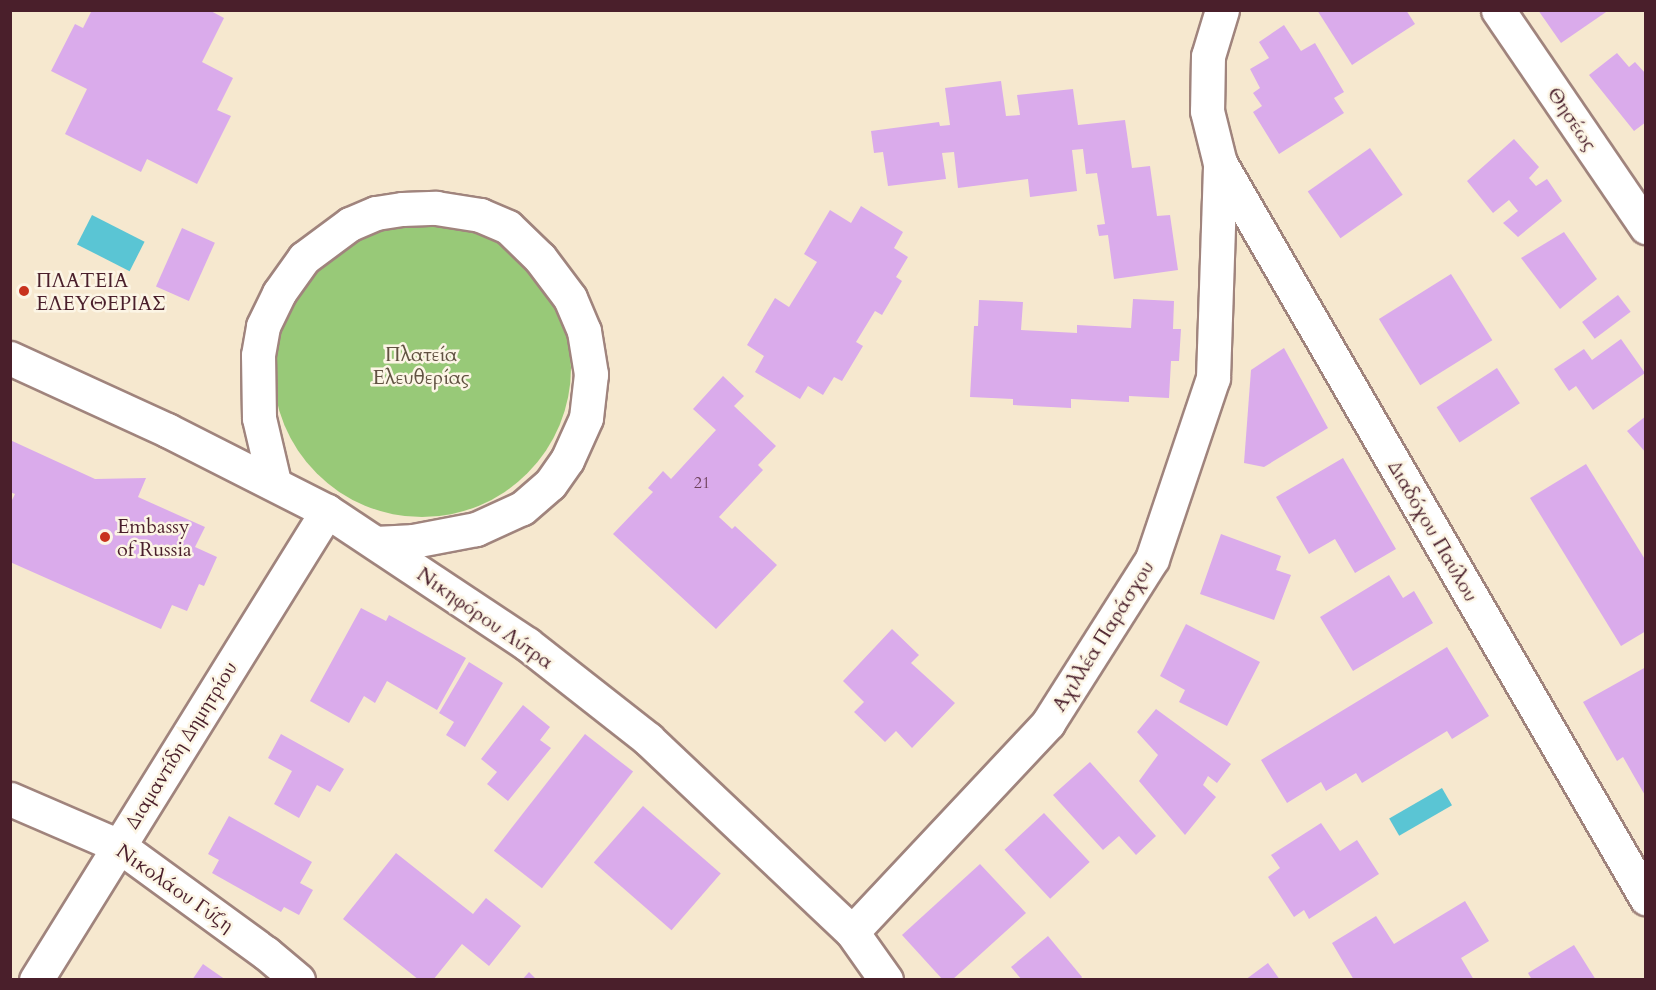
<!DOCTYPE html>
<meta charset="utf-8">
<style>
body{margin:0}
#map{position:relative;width:1656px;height:990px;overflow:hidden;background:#f6e8cf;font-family:Cardo,serif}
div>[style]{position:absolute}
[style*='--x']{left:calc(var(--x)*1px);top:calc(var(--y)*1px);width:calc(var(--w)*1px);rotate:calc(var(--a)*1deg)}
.green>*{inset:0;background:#98c978}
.round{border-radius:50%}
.water>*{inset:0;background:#5ac5d4;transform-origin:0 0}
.building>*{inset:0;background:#daabeb;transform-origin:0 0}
.roads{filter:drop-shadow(2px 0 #a0847d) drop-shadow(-2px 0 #a0847d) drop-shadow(0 2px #a0847d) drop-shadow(0 -2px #a0847d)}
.minor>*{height:33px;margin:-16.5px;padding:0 16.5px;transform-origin:16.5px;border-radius:16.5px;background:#fff}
.tertiary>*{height:33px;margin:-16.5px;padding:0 16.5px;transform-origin:16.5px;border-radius:16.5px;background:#fff}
.dots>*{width:16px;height:16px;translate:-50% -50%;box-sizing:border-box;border:3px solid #fcf5e5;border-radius:50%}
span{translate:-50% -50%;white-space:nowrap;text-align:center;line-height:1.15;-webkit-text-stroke:5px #fcf5e5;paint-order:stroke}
.number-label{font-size:16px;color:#6e425b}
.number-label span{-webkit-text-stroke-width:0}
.street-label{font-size:20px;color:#4a1f2b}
.poi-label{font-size:20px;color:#4a1f2b}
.left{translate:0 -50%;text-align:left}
.park-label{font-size:20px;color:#615242}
.frame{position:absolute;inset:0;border:12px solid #4a1f2b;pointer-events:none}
</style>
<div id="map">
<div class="green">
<div class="round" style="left:273px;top:219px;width:298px;height:298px"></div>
</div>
<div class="water">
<div style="left:92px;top:215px;width:59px;height:33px;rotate:27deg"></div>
<div style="left:1442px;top:788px;width:20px;height:61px;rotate:60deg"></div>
</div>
<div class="building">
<div style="clip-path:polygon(92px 10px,209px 10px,224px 18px,202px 62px,233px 78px,217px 110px,231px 116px,197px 184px,147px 159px,141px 172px,65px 134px,87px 89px,51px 71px,75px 24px,83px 28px)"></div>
<div style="clip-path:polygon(1317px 10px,1406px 10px,1415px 24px,1352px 65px)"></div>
<div style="clip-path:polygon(1538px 10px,1609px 10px,1561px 43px)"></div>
<div style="clip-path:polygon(1284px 25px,1301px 51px,1315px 43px,1344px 92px,1334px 98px,1344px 113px,1279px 154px,1253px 112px,1262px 106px,1253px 93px,1260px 88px,1250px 69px,1269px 58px,1259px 42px)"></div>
<div style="clip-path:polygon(1617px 53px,1629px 67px,1635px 62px,1646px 74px,1646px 122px,1634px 131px,1589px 75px)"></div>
<div style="clip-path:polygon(1001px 81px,1006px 116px,1020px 115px,1017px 95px,1073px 89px,1078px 125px,1125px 120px,1132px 168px,1150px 166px,1157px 216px,1170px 215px,1178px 270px,1114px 279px,1108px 235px,1099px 236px,1097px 225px,1105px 224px,1097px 173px,1086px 174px,1083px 149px,1072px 150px,1077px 191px,1030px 197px,1028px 179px,958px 188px,954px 152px,942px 153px,946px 179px,888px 186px,883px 152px,874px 153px,871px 131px,939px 122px,940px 126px,950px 125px,945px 88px)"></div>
<div style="clip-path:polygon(1514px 139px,1539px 167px,1529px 178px,1536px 186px,1547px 179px,1562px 201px,1518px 237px,1503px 223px,1518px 211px,1509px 200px,1493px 213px,1467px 181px)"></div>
<div style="left:1370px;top:148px;width:57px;height:76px;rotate:55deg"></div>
<div style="clip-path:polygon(861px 206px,903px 232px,894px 248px,908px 257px,896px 277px,902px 281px,882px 315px,875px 311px,856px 342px,863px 346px,842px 381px,834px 377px,823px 395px,808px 386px,800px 399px,755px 372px,764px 356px,747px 345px,775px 298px,789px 307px,817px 262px,804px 254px,830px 210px,851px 223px)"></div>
<div style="left:182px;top:228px;width:36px;height:64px;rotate:24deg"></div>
<div style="clip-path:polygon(1564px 232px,1597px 279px,1560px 309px,1521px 258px)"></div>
<div style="left:1451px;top:274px;width:78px;height:85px;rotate:58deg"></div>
<div style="left:1618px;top:295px;width:21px;height:45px;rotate:53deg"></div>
<div style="clip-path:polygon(1133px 299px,1174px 301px,1173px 329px,1181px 329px,1179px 361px,1171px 361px,1169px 398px,1129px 396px,1129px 402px,1071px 399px,1071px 408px,1013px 405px,1013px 399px,970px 397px,974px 326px,978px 326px,979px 300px,1023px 302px,1021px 330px,1077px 333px,1077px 325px,1131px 328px)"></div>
<div style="clip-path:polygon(1621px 339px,1645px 373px,1593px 410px,1576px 386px,1569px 391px,1554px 369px,1584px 349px,1592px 360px)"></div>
<div style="clip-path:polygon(1284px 348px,1328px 428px,1264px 467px,1244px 463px,1251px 370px)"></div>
<div style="left:1497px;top:368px;width:42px;height:72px;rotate:57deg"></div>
<div style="clip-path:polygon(723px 376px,744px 396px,734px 406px,776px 446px,758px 465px,763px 470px,719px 517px,732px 529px,735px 526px,777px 565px,716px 629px,613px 534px,653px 492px,648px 488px,663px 471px,671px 479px,716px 430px,693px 409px)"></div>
<div style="clip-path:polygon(1646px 416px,1646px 453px,1627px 431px)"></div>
<div style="clip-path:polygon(10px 440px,95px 479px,146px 478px,138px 497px,205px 527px,195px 547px,217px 557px,204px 586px,199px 584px,187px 611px,172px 605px,161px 629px,10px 562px,10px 504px,15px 494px,10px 492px)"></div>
<div style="clip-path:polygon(1343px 458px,1396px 549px,1355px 573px,1335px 539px,1309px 554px,1276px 497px)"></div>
<div style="clip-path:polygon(1586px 464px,1646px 561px,1646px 631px,1621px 646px,1530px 498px)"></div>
<div style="clip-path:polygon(1221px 534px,1281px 556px,1276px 570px,1291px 575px,1274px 620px,1200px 594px)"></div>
<div style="clip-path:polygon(1389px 575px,1403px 598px,1414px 591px,1433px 623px,1353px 671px,1320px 617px)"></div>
<div style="clip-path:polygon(361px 608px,386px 621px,389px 615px,466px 658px,437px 710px,387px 681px,375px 703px,364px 696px,349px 723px,310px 701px)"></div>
<div style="clip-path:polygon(1186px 624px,1260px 662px,1227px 726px,1179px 702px,1185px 690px,1160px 676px)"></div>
<div style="clip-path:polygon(892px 629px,919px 655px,911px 663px,955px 703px,912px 748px,896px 731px,885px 742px,854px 712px,864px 702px,843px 681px)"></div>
<div style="clip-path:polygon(1447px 647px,1489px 716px,1452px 739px,1447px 731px,1362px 783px,1356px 773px,1326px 791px,1321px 782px,1287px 803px,1261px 760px)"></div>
<div style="clip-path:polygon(469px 662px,503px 683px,465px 747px,446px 735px,454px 722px,439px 713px)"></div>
<div style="clip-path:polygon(1646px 667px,1646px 797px,1623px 757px,1617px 761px,1583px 702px)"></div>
<div style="clip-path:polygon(523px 705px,550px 727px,540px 740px,551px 748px,508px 801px,487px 784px,497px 772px,481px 759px)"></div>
<div style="clip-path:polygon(1156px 709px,1231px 764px,1217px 783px,1208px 776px,1203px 785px,1216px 797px,1185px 835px,1139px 781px,1158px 755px,1137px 732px)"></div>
<div style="clip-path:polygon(281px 734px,344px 769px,330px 792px,317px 785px,299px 818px,274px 804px,292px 771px,268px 758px)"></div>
<div style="left:585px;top:734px;width:61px;height:148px;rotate:38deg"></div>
<div style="clip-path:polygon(1090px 762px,1156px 836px,1136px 855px,1119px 836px,1103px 850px,1053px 795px)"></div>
<div style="left:643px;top:806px;width:103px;height:75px;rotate:41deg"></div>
<div style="left:1044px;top:813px;width:67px;height:54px;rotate:47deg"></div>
<div style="clip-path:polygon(229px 816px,312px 862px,300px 883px,313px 890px,299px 915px,284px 907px,281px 912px,212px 873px,219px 860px,208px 854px)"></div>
<div style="clip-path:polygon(1321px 823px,1340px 851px,1357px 840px,1379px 874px,1309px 919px,1304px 910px,1294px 917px,1268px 877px,1280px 868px,1271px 855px)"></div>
<div style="clip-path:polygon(396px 853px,473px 914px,486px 898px,521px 926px,489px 966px,462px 944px,433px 980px,419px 980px,343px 919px)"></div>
<div style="clip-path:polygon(980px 864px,1026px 913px,952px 980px,943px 980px,902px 935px)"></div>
<div style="clip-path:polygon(1465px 901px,1489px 941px,1461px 958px,1474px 980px,1354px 980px,1332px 943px,1376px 916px,1394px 944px)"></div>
<div style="clip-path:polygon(1048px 936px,1082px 977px,1080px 980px,1022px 980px,1011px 967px)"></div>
<div style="clip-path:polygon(1574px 945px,1596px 980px,1532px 980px,1528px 973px)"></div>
<div style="clip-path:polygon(1268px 963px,1280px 980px,1245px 980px)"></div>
<div style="clip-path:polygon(203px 964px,226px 980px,192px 980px)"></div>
<div style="clip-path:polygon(529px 972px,537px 980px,522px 980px)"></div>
</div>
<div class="roads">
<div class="minor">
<div style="--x:1222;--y:10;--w:48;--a:106.9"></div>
<div style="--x:1208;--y:56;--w:55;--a:91"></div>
<div style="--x:1207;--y:111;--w:54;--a:76"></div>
<div style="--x:1220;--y:163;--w:850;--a:59.9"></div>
<div style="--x:1498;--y:10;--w:263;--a:55.7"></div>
<div style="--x:10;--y:358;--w:173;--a:24.6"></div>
<div style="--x:167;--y:430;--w:179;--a:26.9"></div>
<div style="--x:327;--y:511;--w:240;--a:33.6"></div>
<div style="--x:527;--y:644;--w:154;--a:38.1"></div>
<div style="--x:648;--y:739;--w:281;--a:43.4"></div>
<div style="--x:852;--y:932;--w:59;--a:54.7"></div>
<div style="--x:274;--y:482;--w:66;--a:-103.2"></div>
<div style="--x:259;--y:418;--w:63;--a:-90.9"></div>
<div style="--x:258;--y:355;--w:29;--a:-80"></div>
<div style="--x:263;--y:326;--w:37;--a:-64"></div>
<div style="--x:279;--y:293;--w:43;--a:-54.5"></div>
<div style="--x:304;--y:258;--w:57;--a:-36.5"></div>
<div style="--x:350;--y:224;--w:28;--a:-23"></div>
<div style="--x:376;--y:213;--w:26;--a:-9"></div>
<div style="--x:402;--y:209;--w:34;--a:-2"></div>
<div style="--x:436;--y:208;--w:45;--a:9"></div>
<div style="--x:480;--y:215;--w:30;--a:23"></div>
<div style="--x:508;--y:227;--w:45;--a:44.1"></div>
<div style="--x:540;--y:258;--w:50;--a:53.1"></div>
<div style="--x:570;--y:298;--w:36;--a:67"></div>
<div style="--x:584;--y:331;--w:44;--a:80.8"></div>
<div style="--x:591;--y:374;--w:44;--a:96.5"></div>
<div style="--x:586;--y:418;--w:46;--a:114.3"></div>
<div style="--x:567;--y:460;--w:29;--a:125"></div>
<div style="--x:550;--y:484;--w:37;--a:139"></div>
<div style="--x:522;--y:508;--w:51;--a:155.5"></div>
<div style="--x:476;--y:529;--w:64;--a:169.2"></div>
<div style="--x:413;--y:541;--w:36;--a:177"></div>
<div style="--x:10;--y:799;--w:119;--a:23.3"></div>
<div style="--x:119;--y:846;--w:182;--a:36.1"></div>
<div style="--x:266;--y:953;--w:42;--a:40.2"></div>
<div style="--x:852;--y:932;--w:287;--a:-46.8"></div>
<div style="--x:1048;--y:723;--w:194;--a:-57.6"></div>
<div style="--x:1152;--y:559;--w:191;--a:-71.4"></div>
<div style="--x:1213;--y:378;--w:215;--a:-88.1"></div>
</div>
<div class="tertiary">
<div style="--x:36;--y:980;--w:552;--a:-58.18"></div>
</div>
</div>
<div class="dots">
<div style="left:24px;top:291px;background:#c8321e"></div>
<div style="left:105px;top:537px;background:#c8321e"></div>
</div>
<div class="number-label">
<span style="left:702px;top:483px">21</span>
</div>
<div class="street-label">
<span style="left:1572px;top:119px;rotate:56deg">Θησέως</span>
<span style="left:1433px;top:531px;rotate:60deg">Διαδόχου Παύλου</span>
<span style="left:485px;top:618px;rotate:35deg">Νικηφόρου Λύτρα</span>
<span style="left:1103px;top:636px;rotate:-58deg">Αχιλλέα Παράσχου</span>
<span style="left:181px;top:745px;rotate:-58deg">Διαμαντίδη Δημητρίου</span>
<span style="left:175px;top:888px;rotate:35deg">Νικολάου Γύζη</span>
</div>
<div class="poi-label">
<span class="left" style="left:36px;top:292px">ΠΛΑΤΕΙΑ<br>ΕΛΕΥΘΕΡΙΑΣ</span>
<span class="left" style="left:117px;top:538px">Embassy<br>of Russia</span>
</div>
<div class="park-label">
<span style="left:421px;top:366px">Πλατεία<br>Ελευθερίας</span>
</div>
<div class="frame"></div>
</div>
